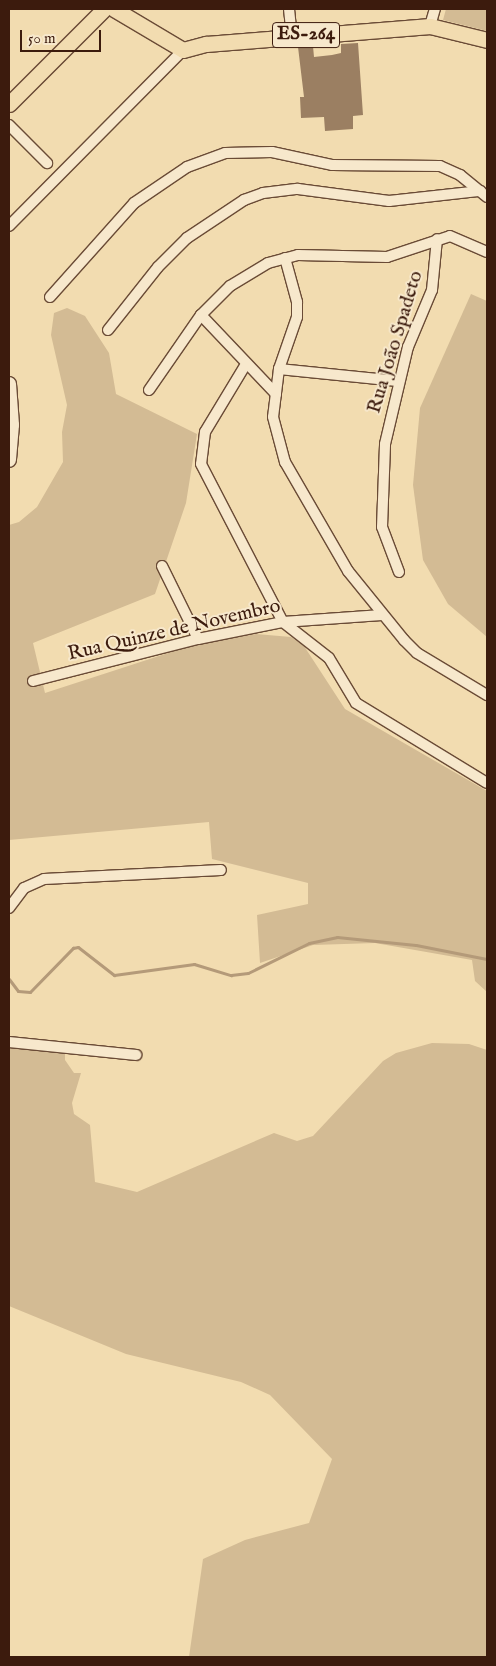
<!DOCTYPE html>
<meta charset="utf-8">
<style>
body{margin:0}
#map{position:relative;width:496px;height:1666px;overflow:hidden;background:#f2dcb0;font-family:"IM FELL English",serif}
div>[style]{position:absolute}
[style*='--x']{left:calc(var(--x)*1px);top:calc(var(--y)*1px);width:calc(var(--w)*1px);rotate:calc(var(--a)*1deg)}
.green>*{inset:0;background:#d3bb94}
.stream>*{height:3px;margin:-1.5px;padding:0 1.5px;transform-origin:1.5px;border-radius:1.5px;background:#b49a79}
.building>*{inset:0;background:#9b7f62}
.roads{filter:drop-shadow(1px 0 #6a4b36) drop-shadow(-1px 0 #6a4b36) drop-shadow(0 1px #6a4b36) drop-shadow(0 -1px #6a4b36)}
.street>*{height:10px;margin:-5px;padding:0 5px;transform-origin:5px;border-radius:5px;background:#f7e8cc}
.secondary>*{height:14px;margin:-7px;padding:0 7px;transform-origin:7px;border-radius:7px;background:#f7e8cc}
.primary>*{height:15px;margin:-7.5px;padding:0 7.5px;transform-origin:7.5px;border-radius:7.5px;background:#f2dcb0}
span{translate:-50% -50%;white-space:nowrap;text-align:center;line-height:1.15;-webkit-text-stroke:4px #f7e8cc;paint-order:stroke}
.shield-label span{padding:1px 4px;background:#f7e8cc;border:1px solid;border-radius:4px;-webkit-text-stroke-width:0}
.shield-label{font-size:19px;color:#3c1b0d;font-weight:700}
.street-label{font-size:20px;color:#3c1b0d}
.frame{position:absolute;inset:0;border:10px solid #3c1b0d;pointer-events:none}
.scale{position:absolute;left:20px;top:30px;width:81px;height:22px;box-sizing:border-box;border:2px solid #3c1b0d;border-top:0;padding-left:6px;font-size:15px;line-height:18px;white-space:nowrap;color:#3c1b0d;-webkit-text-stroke:4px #f7e8cc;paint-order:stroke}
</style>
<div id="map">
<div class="green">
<div style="clip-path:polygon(446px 9px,487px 9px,487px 31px,443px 20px)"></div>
<div style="clip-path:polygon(471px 294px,487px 301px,487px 637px,448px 604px,423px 560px,413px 485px,420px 408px)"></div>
<div style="clip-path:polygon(67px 308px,85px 316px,109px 353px,116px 394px,197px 434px,186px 503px,155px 594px,33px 643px,45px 693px,196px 644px,256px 634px,291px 637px,304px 646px,345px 709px,487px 791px,487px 992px,475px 981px,472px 960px,375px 943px,313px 945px,260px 963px,257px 915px,308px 904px,308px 883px,212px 859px,209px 822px,9px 840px,9px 525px,19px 522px,37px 507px,63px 462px,62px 432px,67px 405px,51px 335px,54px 313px)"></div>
<div style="clip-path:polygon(9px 1040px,65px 1045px,65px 1060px,74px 1073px,81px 1073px,72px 1103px,74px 1114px,90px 1125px,95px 1182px,137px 1192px,274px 1133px,297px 1141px,313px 1136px,383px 1061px,396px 1053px,432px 1043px,469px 1044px,487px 1050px,487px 1657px,189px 1657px,203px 1559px,245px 1540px,309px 1523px,332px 1459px,270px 1395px,241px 1382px,126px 1354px,9px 1306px)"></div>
</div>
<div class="stream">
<div style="--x:9;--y:979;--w:15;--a:53"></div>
<div style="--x:18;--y:991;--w:12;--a:5"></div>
<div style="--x:30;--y:992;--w:62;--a:-45.7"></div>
<div style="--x:73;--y:948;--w:5;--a:-11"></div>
<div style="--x:78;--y:947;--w:46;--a:37.9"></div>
<div style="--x:114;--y:975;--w:81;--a:-7.8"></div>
<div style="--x:194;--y:964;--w:39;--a:17"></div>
<div style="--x:231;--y:975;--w:17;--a:-7"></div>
<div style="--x:248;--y:973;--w:68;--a:-26.2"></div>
<div style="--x:309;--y:943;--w:29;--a:-12"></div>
<div style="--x:337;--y:937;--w:79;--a:5.8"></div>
<div style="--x:416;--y:945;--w:72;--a:11.2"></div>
</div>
<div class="building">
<div style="clip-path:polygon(358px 43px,363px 115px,353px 116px,353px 129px,325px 131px,324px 117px,301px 118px,300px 97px,304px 97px,298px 47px,313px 46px,314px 57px,332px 55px,341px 53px,341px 44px)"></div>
</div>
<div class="roads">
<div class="street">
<div style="--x:289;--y:9;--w:27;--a:84"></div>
<div style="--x:430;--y:26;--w:18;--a:-74"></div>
<div style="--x:9;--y:125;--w:54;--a:45"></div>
<div style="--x:9;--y:226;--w:247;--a:-45.3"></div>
<div style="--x:285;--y:258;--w:46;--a:74.7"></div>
<div style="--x:297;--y:302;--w:15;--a:90"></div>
<div style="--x:297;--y:317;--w:55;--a:109.1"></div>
<div style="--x:279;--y:369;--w:48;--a:97.1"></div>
<div style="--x:273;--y:417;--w:47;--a:75.1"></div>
<div style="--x:285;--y:462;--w:126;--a:60"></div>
<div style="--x:348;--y:571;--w:89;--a:50.9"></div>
<div style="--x:404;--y:640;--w:18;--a:45"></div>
<div style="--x:417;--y:653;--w:82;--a:31"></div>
<div style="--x:50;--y:297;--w:126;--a:-48.2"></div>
<div style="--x:134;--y:203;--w:64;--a:-34.2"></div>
<div style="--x:187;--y:167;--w:40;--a:-20.2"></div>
<div style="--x:225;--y:153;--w:47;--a:-1.2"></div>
<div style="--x:272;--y:152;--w:61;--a:12.2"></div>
<div style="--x:332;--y:165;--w:108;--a:0.5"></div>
<div style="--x:440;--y:166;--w:22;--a:24"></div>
<div style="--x:460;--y:175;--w:35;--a:39"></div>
<div style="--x:201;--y:315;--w:109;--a:46.5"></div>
<div style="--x:108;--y:330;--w:80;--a:-51.6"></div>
<div style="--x:158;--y:267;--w:41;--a:-45"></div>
<div style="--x:187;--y:238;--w:69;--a:-33.7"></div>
<div style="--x:244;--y:200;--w:20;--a:-20"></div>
<div style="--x:263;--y:193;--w:35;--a:-7"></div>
<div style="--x:298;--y:189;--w:92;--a:7.5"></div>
<div style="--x:389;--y:201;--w:92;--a:-6.3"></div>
<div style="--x:246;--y:364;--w:79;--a:121.1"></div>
<div style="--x:205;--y:432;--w:32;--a:97"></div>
<div style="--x:201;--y:464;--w:178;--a:62.6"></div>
<div style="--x:283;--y:622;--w:58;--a:38"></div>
<div style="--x:329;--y:658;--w:52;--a:59"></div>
<div style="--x:356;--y:703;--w:153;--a:31.4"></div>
<div style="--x:279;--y:369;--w:119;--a:5.8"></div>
<div style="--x:149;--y:390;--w:91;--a:-55.3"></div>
<div style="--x:201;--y:315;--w:41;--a:-45"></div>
<div style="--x:230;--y:286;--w:44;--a:-31.2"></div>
<div style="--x:268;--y:263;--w:31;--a:-15"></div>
<div style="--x:298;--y:255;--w:89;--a:1.3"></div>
<div style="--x:387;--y:257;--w:66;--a:-18.4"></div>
<div style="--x:450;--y:236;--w:40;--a:23.4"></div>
<div style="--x:162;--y:566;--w:81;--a:63.7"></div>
<div style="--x:399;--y:572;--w:48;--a:-110.7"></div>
<div style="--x:382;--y:527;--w:83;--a:-87.9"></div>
<div style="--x:385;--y:444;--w:100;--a:-76.7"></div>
<div style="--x:408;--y:347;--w:62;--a:-67.2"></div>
<div style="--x:432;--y:290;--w:51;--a:-84.4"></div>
<div style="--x:33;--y:681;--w:170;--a:-14.3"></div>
<div style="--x:198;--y:639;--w:87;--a:-11.3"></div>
<div style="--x:283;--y:622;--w:99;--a:-4"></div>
<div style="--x:9;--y:908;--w:25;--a:-53"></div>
<div style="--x:24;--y:888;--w:22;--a:-24"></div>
<div style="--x:44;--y:879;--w:177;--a:-2.9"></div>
<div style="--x:9;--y:1042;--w:128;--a:5.8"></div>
</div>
<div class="secondary">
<div style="--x:9;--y:384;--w:41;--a:85.8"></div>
<div style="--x:12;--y:425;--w:35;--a:95"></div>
</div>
<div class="primary">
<div style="--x:114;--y:9;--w:80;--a:30.7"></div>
<div style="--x:183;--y:50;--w:24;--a:-15"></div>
<div style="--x:206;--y:44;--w:225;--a:-4.6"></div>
<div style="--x:430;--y:26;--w:59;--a:13.8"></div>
<div style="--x:9;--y:104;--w:134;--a:-45"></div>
</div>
</div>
<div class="shield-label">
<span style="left:306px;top:35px">ES-264</span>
</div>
<div class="street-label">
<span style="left:395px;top:342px;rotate:-73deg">Rua João Spadeto</span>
<span style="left:174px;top:630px;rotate:-13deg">Rua Quinze de Novembro</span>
</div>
<div class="frame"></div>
<div class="scale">50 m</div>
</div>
